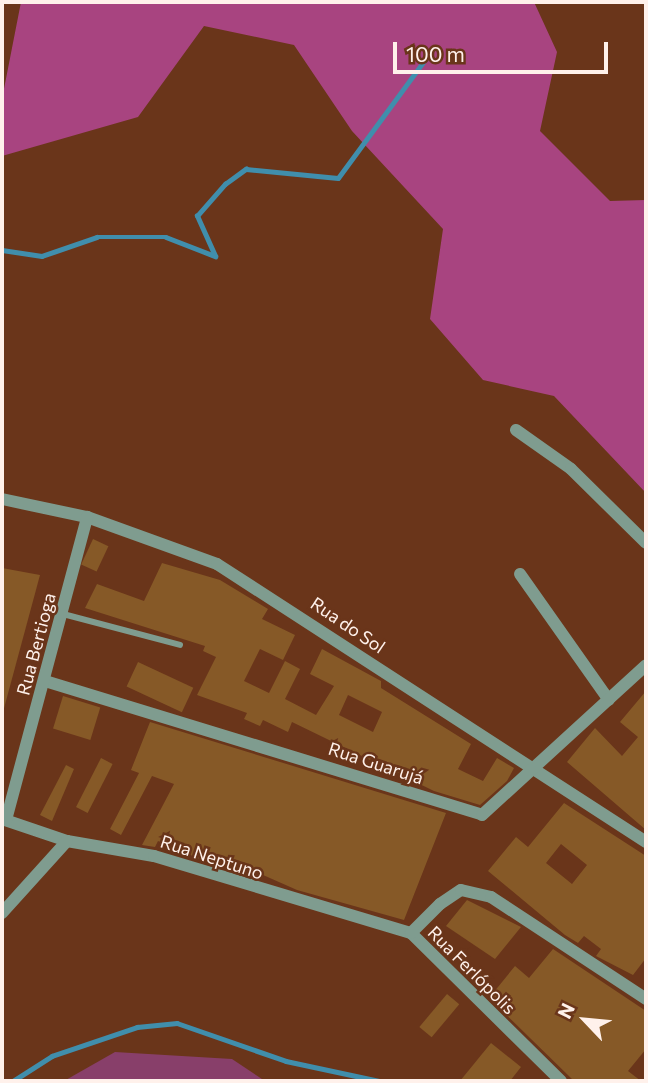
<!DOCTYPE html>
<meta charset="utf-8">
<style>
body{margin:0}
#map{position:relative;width:648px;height:1083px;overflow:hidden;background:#6a351a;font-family:Commissioner,sans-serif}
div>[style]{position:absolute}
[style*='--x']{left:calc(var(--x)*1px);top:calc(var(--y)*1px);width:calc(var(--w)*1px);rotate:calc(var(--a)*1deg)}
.green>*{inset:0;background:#883f6a}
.forest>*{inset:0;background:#a84480}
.stream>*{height:4.5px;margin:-2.25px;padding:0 2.25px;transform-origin:2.25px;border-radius:2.25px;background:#408eac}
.building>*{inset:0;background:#865927;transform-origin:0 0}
.service>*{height:6px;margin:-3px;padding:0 3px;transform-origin:3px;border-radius:3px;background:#7f9c8f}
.minor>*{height:12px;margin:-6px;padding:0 6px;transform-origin:6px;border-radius:6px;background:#7f9c8f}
span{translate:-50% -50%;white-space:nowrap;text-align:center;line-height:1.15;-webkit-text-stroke:5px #6a351a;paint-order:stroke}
.street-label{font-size:18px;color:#fff1eb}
.frame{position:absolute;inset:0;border:4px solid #fff1eb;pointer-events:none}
.north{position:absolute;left:550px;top:985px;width:70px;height:70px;-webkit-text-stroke:5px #6a351a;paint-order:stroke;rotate:296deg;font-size:19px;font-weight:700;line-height:28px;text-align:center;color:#fff1eb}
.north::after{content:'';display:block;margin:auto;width:24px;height:32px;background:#fff1eb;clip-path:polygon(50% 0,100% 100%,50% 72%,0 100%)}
.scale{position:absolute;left:393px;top:42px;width:215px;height:32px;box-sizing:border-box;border:4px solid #fff1eb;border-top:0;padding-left:9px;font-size:21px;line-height:24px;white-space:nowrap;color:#fff1eb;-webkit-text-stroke:5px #6a351a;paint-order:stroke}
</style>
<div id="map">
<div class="green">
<div style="clip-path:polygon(115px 1052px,232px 1059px,265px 1081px,64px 1081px)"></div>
</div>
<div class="forest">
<div style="clip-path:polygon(21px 2px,534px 2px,557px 52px,540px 131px,610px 201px,646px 200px,646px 493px,554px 396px,483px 380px,430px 319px,443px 229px,352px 131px,294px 45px,204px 26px,138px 117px,2px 156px,2px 99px)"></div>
</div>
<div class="stream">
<div style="--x:2;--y:250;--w:40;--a:8.5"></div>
<div style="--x:42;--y:256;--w:58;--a:-19.1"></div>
<div style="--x:97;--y:237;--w:69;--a:0"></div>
<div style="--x:166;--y:237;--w:53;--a:21.2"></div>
<div style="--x:215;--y:256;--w:44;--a:-114.2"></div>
<div style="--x:197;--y:216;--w:43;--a:-48.8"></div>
<div style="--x:225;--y:184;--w:26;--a:-36"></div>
<div style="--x:246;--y:169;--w:92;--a:5.6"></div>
<div style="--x:338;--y:178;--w:154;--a:-53.7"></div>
<div style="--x:13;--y:1081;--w:46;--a:-32.7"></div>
<div style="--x:52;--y:1056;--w:90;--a:-18.8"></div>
<div style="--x:137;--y:1027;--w:40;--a:-5.7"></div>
<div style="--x:177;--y:1023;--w:115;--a:19.2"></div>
<div style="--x:286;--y:1061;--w:95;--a:12.1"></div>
</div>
<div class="building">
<div style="left:93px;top:539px;width:17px;height:28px;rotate:25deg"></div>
<div style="clip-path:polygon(evenodd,162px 563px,220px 580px,268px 609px,262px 619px,295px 635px,283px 660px,260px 649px,244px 681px,269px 693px,285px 661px,300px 669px,285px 699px,316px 715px,334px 686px,310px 674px,322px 649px,381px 681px,381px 688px,471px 744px,458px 769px,483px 781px,497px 758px,514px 768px,507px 781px,480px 805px,434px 791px,292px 722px,288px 732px,263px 720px,260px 726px,244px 719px,247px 713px,197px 695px,216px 657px,203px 651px,205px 646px,85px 608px,97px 584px,144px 601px,162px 563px,348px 695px,382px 712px,373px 732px,339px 715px,348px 695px)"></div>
<div style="clip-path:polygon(2px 568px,40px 575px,3px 712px,2px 712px)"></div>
<div style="left:138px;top:662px;width:61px;height:27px;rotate:25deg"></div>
<div style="clip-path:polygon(646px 691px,646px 830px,567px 762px,595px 728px,622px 756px,638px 737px,620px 722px)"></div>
<div style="left:63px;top:696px;width:39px;height:34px;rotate:17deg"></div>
<div style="clip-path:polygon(150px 722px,446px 813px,404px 920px,297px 890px,234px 862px,231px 869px,212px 859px,209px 863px,158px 841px,155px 847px,142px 845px,174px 784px,152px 776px,121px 835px,110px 829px,139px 773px,131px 770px)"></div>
<div style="left:101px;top:758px;width:13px;height:55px;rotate:27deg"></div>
<div style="clip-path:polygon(66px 765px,74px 769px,52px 821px,40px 815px)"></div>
<div style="clip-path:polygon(evenodd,564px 803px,646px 856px,646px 958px,633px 975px,596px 956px,601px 949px,584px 936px,578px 943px,565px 935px,488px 871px,516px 837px,528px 847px,564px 803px,561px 844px,587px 865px,572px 884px,546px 863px,561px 844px)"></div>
<div style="clip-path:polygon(467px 900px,521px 927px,495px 959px,446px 926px)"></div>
<div style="clip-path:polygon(553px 949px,646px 1011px,646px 1049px,628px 1071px,641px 1081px,574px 1081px,489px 998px,515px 966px,529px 978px)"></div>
<div style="left:447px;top:994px;width:16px;height:43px;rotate:40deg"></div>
<div style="clip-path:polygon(491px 1043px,521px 1067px,510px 1081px,460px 1081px)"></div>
</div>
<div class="service">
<div style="--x:63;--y:614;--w:121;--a:14.8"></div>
</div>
<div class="minor">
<div style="--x:516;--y:430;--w:67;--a:35.3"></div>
<div style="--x:571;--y:469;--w:105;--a:44.6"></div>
<div style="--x:2;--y:499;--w:87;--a:12"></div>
<div style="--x:87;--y:517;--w:138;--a:19.9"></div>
<div style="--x:217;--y:564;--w:511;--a:32.94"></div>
<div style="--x:520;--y:574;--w:154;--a:54.8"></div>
<div style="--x:45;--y:681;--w:457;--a:17"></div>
<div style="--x:482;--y:815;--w:222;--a:-42.4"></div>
<div style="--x:2;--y:819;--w:69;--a:18.7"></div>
<div style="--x:67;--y:841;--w:88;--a:9.8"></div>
<div style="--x:154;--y:856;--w:268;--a:16.7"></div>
<div style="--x:6;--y:820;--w:314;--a:-75"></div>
<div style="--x:2;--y:913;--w:97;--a:-47.9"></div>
<div style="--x:561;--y:1081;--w:211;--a:-135.4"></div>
<div style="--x:411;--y:933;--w:41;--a:-45"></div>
<div style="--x:440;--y:904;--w:25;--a:-34"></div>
<div style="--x:461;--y:890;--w:31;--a:13"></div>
<div style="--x:491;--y:897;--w:186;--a:33.3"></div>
</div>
<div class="street-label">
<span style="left:348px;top:625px;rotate:34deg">Rua do Sol</span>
<span style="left:36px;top:644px;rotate:-75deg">Rua Bertioga</span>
<span style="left:376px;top:763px;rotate:18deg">Rua Guarujá</span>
<span style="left:212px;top:857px;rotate:18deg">Rua Neptuno</span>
<span style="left:472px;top:970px;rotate:45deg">Rua Ferlópolis</span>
</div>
<div class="frame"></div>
<div class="north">N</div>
<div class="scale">100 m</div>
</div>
